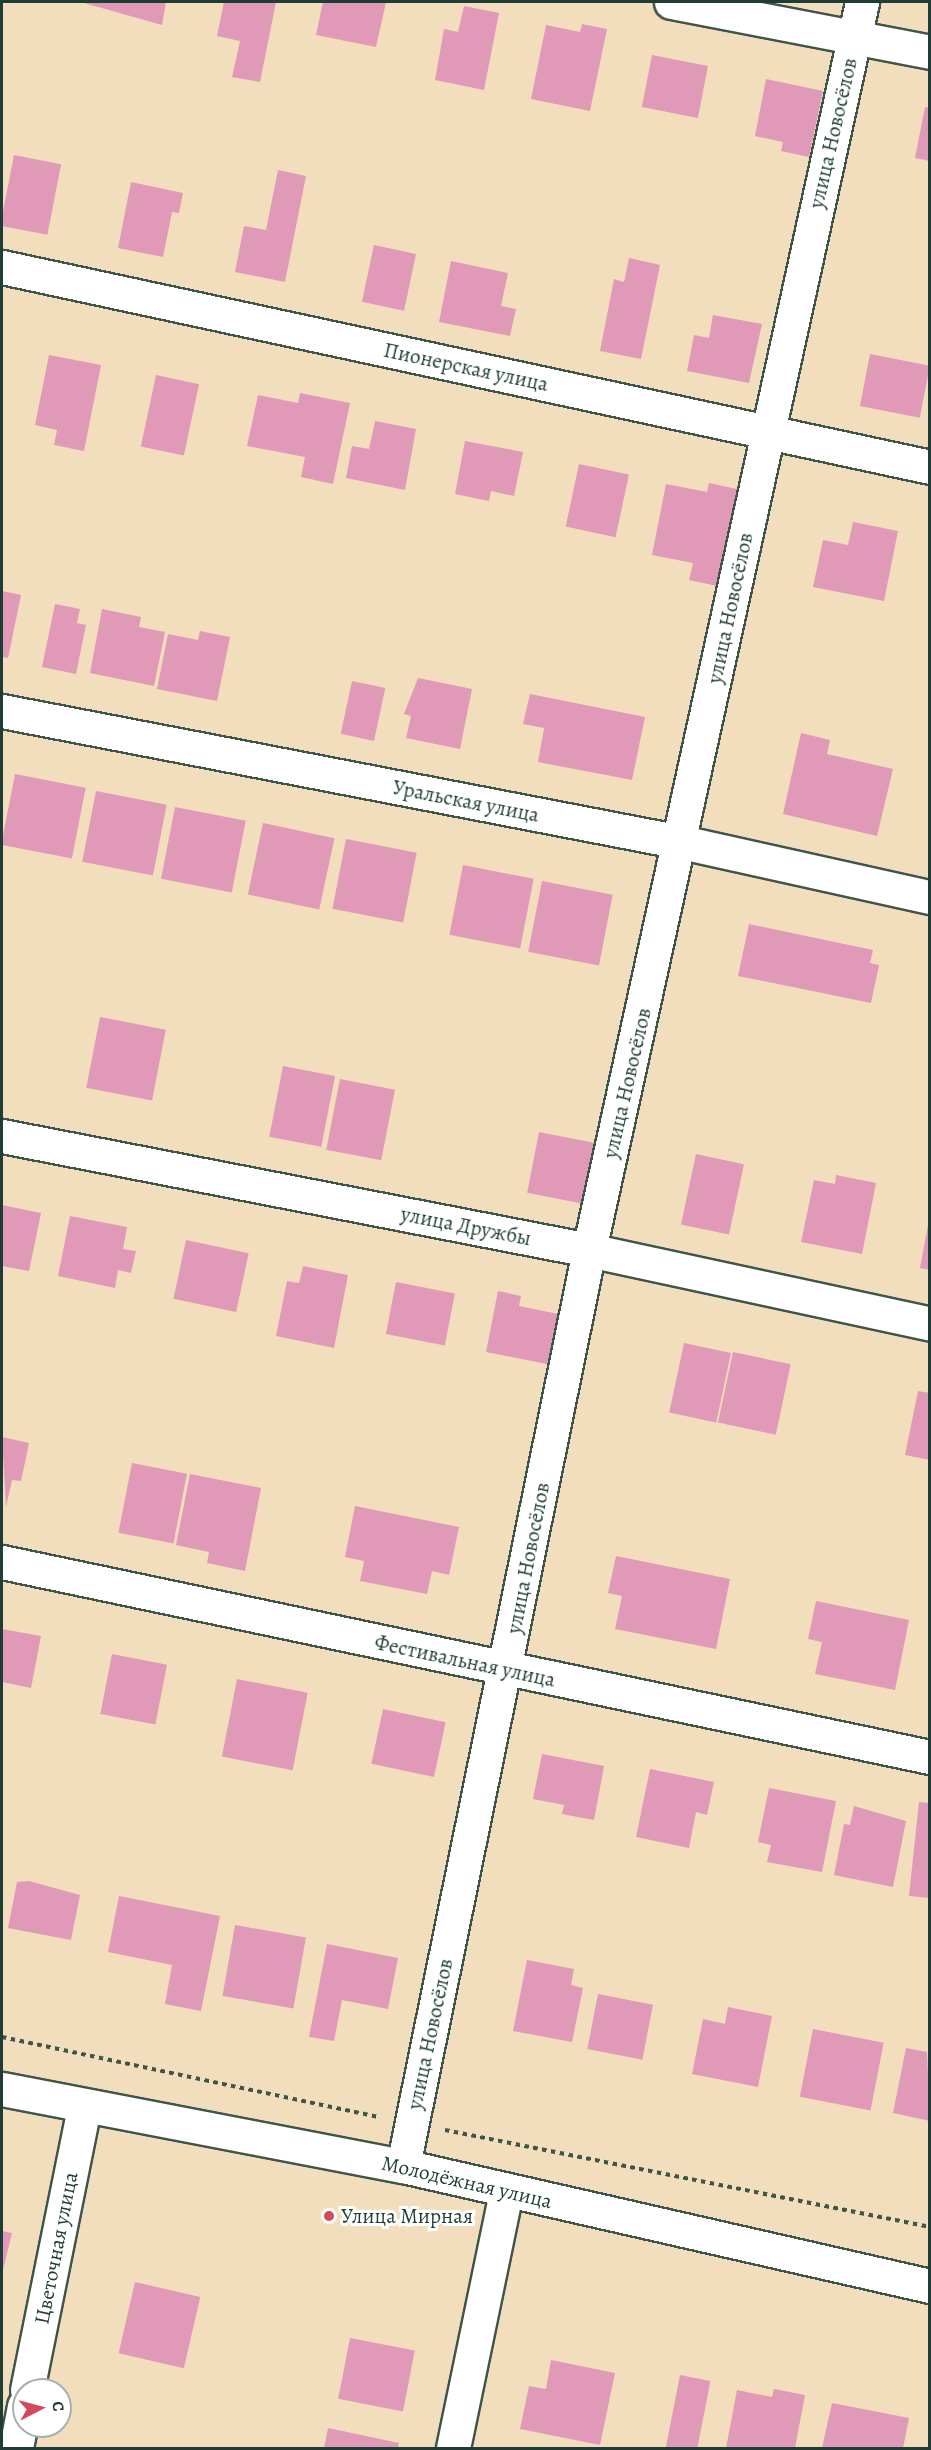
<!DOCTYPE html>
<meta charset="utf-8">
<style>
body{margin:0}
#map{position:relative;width:931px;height:2450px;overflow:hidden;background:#f2ddbd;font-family:Alegreya,serif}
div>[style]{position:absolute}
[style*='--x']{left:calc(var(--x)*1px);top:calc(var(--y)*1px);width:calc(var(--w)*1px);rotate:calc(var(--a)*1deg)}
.building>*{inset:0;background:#e09ab8;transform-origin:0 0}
.path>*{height:4px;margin-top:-2px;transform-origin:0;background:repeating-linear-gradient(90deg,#3f5549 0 4.5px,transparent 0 9px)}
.roads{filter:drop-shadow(2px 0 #3f5549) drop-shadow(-2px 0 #3f5549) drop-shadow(0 2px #3f5549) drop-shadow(0 -2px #3f5549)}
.minor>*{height:33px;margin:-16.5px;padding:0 16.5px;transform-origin:16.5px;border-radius:16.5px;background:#fff}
.tertiary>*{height:33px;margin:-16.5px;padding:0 16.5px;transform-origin:16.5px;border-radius:16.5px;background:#fff}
.dots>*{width:16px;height:16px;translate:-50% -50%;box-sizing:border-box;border:3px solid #fff;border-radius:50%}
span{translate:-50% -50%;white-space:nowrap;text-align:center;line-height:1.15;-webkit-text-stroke:6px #fff;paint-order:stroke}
.street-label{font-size:21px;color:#1f3d34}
.poi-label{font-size:21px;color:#1f3d34}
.left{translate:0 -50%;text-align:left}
.frame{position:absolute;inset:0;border:3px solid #1f3d34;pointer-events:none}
.north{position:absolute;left:12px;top:2378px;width:60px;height:60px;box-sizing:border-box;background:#fff;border:2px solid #a5b1ae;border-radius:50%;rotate:84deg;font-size:16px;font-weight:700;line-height:24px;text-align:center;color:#1f3d34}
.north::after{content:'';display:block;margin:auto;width:21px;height:27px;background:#d1495b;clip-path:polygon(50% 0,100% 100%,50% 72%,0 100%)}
</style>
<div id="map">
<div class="building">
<div style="clip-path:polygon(166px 2px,162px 25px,84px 3px,84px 2px)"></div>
<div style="clip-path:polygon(224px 2px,276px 2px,260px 82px,232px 77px,240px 41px,217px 36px)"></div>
<div style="clip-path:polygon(323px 2px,386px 2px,376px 47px,316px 35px)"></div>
<div style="clip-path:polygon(464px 6px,499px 13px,484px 90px,435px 80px,444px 29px,458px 32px)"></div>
<div style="clip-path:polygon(582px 24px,607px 29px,590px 111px,531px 99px,546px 25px,580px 32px)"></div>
<div style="left:652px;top:55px;width:57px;height:53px;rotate:11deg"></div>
<div style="clip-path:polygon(766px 79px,823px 91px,809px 157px,781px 151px,783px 142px,755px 136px)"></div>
<div style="clip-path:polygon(925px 107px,930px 108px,930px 161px,915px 158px)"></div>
<div style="left:14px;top:155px;width:48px;height:72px;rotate:11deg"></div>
<div style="clip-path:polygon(278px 170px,306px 176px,285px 282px,235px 272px,244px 226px,266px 230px)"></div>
<div style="clip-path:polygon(131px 182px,183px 193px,179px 213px,172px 212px,163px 257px,118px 248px)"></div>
<div style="left:374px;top:245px;width:43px;height:58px;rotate:12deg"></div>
<div style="clip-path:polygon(629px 258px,660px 265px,641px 359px,600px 351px,614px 279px,624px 282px)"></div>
<div style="clip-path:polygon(451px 261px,508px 273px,501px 306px,516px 309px,510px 336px,439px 322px)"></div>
<div style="clip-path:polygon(713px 315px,762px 324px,749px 383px,687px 371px,694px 335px,709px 338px)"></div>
<div style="left:870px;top:354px;width:61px;height:53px;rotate:11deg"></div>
<div style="clip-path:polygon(49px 355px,101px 365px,84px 451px,54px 445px,57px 430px,35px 425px)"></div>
<div style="left:156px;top:375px;width:44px;height:73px;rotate:12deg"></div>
<div style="clip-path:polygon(300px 393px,350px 403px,333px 484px,301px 477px,305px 457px,247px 446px,258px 395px,298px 403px)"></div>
<div style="clip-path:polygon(375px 421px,416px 429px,405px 490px,346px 478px,352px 446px,369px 449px)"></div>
<div style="clip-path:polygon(465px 441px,523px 452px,514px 496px,491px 491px,489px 501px,455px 494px)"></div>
<div style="left:579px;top:464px;width:51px;height:64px;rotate:12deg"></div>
<div style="clip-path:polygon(709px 483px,737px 489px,717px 586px,689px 580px,693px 563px,652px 555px,666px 484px,707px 492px)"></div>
<div style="clip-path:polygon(853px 522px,898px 531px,884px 601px,813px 587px,823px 540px,848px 545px)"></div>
<div style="clip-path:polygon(2px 591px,21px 595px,8px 658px,2px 657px)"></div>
<div style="clip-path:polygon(55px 604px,80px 609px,77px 623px,86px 625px,76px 674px,42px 667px)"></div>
<div style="clip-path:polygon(102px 609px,141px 617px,139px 627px,165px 632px,154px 686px,90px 673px)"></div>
<div style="clip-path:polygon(200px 631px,230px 637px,217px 701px,157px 689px,168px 634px,198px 640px)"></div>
<div style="clip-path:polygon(418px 678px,472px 689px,460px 749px,406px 738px,411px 716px,404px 714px)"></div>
<div style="left:352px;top:681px;width:34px;height:54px;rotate:12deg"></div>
<div style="clip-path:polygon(530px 694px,645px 717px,632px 780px,538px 762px,544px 728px,523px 724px)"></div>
<div style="clip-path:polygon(801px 733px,830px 740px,827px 754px,893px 769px,877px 836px,783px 814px)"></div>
<div style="left:15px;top:774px;width:72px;height:72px;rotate:11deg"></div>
<div style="left:96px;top:791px;width:72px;height:72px;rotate:11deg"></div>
<div style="left:175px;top:807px;width:72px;height:73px;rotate:11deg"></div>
<div style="left:263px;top:823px;width:73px;height:73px;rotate:12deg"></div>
<div style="left:346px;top:839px;width:72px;height:71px;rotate:11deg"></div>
<div style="left:463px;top:865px;width:72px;height:71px;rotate:11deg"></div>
<div style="left:542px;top:881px;width:72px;height:72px;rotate:11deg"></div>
<div style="clip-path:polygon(749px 924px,873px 950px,870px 963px,879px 965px,871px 1003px,738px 976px)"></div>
<div style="left:100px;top:1017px;width:67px;height:72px;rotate:11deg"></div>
<div style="left:283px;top:1066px;width:53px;height:72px;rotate:11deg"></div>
<div style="left:340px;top:1079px;width:56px;height:72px;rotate:11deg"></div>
<div style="left:539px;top:1132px;width:61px;height:62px;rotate:11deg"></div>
<div style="left:696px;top:1154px;width:49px;height:72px;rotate:12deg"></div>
<div style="clip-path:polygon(836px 1175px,876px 1183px,862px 1254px,801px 1242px,814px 1180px,835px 1184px)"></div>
<div style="clip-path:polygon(2px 1205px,41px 1213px,29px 1271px,2px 1266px)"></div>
<div style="clip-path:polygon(70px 1216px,127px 1227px,123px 1249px,136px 1251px,131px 1273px,118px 1270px,115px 1288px,58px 1276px)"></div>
<div style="clip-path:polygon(928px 1225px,930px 1225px,930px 1270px,920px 1268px)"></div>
<div style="left:186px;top:1240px;width:64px;height:60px;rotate:12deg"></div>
<div style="clip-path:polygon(303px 1266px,348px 1275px,334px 1348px,276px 1336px,287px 1281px,299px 1283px)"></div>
<div style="left:396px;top:1282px;width:60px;height:53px;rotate:11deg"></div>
<div style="clip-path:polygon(498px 1291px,521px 1296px,519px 1306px,563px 1315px,552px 1365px,486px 1352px)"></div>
<div style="left:684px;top:1343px;width:48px;height:71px;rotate:12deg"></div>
<div style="left:733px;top:1352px;width:59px;height:72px;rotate:12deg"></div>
<div style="clip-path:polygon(918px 1391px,930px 1393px,930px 1460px,905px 1455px)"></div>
<div style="clip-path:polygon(2px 1437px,29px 1443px,21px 1481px,12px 1480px,6px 1507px)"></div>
<div style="left:132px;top:1463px;width:56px;height:71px;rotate:11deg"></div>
<div style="clip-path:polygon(190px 1474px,261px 1488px,245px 1571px,207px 1563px,209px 1552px,176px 1545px)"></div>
<div style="clip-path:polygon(355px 1506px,459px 1527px,449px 1575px,432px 1571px,427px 1594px,360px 1581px,364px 1561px,345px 1557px)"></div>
<div style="clip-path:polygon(616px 1556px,730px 1579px,716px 1649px,615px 1629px,622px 1596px,608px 1593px)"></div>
<div style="clip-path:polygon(816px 1601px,909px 1620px,895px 1690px,815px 1674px,822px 1642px,808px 1639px)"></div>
<div style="clip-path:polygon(2px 1629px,41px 1636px,31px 1688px,2px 1682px)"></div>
<div style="left:112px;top:1654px;width:56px;height:61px;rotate:11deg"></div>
<div style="left:237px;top:1679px;width:72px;height:79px;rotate:11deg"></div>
<div style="left:383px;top:1709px;width:64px;height:56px;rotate:12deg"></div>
<div style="clip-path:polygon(542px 1754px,604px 1766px,594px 1820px,562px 1814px,564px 1805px,533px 1799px)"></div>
<div style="clip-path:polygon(650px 1769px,714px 1782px,707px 1815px,696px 1812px,689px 1848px,636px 1837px)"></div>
<div style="clip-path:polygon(769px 1788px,836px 1801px,822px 1872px,767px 1862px,771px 1845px,758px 1842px)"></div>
<div style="clip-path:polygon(919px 1802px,930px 1803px,930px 1898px,909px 1896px)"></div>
<div style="clip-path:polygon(854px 1806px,906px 1821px,893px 1887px,834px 1875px,844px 1824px,850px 1825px)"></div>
<div style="clip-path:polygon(29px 1881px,80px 1895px,71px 1940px,8px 1928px,17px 1882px)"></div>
<div style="clip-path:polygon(119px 1896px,220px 1916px,201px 2011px,165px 2004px,172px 1965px,108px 1952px)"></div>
<div style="left:235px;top:1925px;width:72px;height:72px;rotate:10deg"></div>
<div style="clip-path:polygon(327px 1944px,398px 1958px,388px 2009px,342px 2000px,334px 2041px,309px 2037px)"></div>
<div style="clip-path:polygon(527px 1960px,574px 1969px,571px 1985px,583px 1988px,572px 2042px,513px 2031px)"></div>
<div style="left:598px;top:1994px;width:56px;height:56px;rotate:11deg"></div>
<div style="clip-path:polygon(728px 2007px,772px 2016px,758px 2087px,692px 2074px,703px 2019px,725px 2024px)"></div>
<div style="left:813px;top:2029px;width:72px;height:69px;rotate:11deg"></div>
<div style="clip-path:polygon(906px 2048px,927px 2052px,930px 2121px,893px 2113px)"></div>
<div style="clip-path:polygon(2px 2231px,12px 2233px,2px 2274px)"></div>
<div style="left:135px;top:2282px;width:67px;height:73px;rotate:13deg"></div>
<div style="left:350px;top:2338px;width:66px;height:62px;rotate:11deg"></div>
<div style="clip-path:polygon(551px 2360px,615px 2373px,600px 2445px,520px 2429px,529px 2386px,546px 2389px)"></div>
<div style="left:680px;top:2375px;width:31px;height:75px;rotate:11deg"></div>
<div style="clip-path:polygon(774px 2389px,805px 2395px,795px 2448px,726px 2448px,737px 2390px,772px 2397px)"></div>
<div style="clip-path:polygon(832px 2403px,909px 2418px,903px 2448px,822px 2448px)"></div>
<div style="clip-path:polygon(328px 2428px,399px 2443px,398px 2448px,324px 2448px)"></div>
</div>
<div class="path">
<div style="--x:2;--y:2037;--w:385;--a:12"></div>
<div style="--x:445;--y:2130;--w:495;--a:11.3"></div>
</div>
<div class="roads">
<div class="minor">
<div style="--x:671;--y:2;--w:264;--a:10.9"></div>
<div style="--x:2;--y:267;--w:949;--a:12.16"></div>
<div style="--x:2;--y:711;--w:692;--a:10.92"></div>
<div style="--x:681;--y:842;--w:255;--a:12.5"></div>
<div style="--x:2;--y:1136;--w:598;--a:10.99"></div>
<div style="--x:589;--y:1250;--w:349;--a:12.2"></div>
<div style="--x:2;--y:1562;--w:948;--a:11.87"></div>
<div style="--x:403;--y:2166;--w:935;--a:-78.52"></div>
<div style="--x:589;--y:1250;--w:1278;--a:-77.66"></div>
<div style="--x:27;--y:2390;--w:289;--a:-78.6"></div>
<div style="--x:16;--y:2448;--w:43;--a:-79.2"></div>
<div style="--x:453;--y:2448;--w:261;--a:-78.3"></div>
</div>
<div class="tertiary">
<div style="--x:2;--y:2089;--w:408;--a:10.9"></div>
<div style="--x:403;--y:2166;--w:540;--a:12.83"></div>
</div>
</div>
<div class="dots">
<div style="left:329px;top:2216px;background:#d1495b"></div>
</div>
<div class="street-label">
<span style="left:833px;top:133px;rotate:-77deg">улица Новосёлов</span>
<span style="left:466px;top:367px;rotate:12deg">Пионерская улица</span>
<span style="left:730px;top:608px;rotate:-78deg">улица Новосёлов</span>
<span style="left:466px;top:801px;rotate:11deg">Уральская улица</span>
<span style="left:627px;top:1083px;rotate:-77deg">улица Новосёлов</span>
<span style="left:466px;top:1226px;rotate:11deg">улица Дружбы</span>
<span style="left:528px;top:1558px;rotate:-79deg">улица Новосёлов</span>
<span style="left:465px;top:1661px;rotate:12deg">Фестивальная улица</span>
<span style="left:430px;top:2034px;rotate:-78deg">улица Новосёлов</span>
<span style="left:467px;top:2182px;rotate:13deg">Молодёжная улица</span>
<span style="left:56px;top:2248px;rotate:-79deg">Цветочная улица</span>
</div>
<div class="poi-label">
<span class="left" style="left:341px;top:2216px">Улица Мирная</span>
</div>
<div class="frame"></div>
<div class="north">С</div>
</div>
